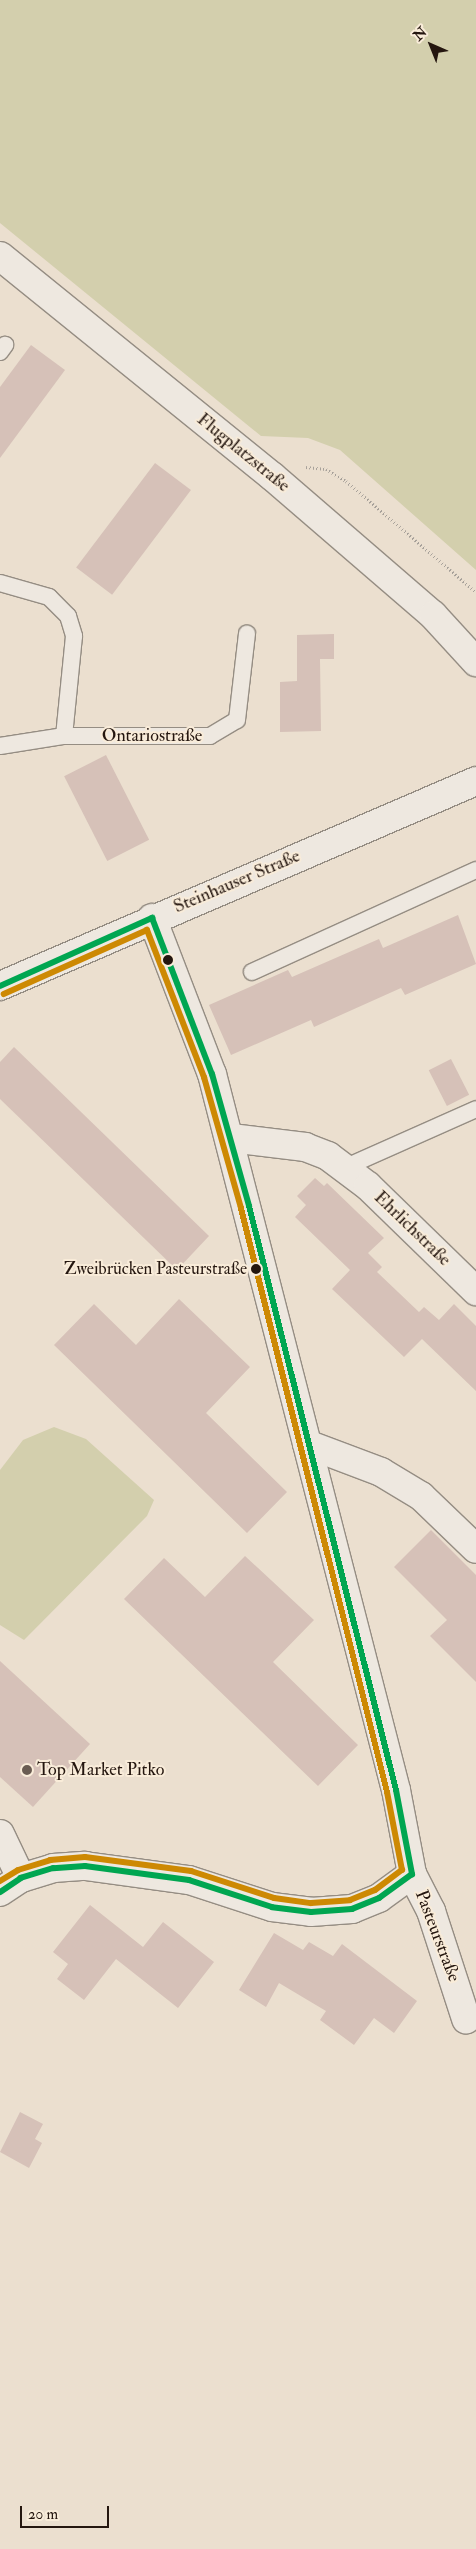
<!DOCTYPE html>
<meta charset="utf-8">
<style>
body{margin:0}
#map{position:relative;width:476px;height:2549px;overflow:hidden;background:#ebdfcf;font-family:"IM FELL Double Pica",serif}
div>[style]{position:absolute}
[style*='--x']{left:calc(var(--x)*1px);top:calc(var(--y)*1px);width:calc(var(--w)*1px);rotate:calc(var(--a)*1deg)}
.green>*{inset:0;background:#d3cfad}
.building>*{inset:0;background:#d6c1b8;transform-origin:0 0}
.path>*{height:3px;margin-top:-1.5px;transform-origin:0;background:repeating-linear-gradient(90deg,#a7a19a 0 1px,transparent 0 3.5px)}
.roads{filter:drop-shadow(1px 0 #958d83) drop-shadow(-1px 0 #958d83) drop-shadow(0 1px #958d83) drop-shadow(0 -1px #958d83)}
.lane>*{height:16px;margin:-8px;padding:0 8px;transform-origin:8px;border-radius:8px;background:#eee8e0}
.street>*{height:28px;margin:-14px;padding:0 14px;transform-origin:14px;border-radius:14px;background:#eee8e0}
.secondary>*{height:28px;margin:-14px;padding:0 14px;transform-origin:14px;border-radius:14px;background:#eee8e0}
.bus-1>*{height:6px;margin:-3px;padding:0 3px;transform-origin:3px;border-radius:3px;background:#00a651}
.bus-2>*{height:6px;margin:-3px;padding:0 3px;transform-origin:3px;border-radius:3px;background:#cd8903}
.dots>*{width:14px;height:14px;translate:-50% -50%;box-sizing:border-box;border:2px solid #f9ecd9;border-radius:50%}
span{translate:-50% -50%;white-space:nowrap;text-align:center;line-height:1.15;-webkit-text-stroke:4px #f9ecd9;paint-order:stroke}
.bus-label{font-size:17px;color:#24160f}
.right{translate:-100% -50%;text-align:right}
.street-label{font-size:18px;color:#24160f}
.poi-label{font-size:18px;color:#24160f}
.left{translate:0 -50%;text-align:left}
.north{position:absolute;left:406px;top:20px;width:50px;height:50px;-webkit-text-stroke:4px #f9ecd9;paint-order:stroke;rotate:316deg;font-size:14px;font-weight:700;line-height:20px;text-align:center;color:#24160f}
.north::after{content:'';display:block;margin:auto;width:18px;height:22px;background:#24160f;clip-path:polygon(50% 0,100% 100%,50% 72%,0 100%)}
.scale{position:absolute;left:20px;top:2506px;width:89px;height:22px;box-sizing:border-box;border:2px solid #24160f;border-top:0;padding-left:6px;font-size:15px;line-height:18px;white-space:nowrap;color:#24160f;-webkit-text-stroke:4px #f9ecd9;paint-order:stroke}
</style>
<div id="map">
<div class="green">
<div style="clip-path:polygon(0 0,476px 0,476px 570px,340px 450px,308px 438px,261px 436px,0 223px)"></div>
<div style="clip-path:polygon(54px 1427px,86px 1439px,154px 1500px,147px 1516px,24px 1640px,0 1625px,0 1470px,23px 1440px)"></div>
</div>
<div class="building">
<div style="clip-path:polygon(31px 345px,65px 370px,0 458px,0 387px)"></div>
<div style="left:155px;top:463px;width:45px;height:131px;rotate:37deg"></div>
<div style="clip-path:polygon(334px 634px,334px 659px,320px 659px,321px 731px,280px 732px,280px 682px,297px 681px,297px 635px)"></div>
<div style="left:106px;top:755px;width:95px;height:47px;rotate:63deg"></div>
<div style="clip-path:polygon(458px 915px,476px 964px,405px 995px,401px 988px,314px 1027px,311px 1020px,231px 1055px,209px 1005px,288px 970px,292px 977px,379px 939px,383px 948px)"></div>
<div style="clip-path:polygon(14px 1047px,209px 1236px,177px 1270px,0 1099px,0 1062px)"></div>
<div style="left:451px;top:1059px;width:40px;height:25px;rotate:63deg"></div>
<div style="clip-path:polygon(315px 1178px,324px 1186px,327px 1183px,384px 1238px,368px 1253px,382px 1267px,377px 1272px,419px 1312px,424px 1307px,439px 1320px,454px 1304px,476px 1326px,476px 1391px,422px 1339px,404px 1357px,332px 1289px,350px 1270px,295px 1217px,306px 1205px,297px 1196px)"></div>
<div style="clip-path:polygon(179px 1299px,250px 1367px,206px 1413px,287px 1492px,247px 1533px,54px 1345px,94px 1304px,136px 1345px)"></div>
<div style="clip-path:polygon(431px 1530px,476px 1575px,476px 1682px,430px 1636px,447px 1620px,394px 1567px)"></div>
<div style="clip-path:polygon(245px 1556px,314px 1620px,273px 1662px,358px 1745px,318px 1786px,124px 1599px,164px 1558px,205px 1597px)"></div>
<div style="clip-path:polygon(0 1661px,90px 1744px,33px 1807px,0 1777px)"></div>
<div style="clip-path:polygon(90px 1905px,143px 1947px,163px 1922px,214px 1962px,178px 2008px,116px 1959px,84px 2000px,57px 1979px,68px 1964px,53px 1952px)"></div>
<div style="clip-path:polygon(274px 1933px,303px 1950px,309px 1942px,333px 1956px,342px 1944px,417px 2001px,394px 2033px,374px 2018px,354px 2045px,320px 2020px,326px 2011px,279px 1983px,266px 2007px,239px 1990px)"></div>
<div style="clip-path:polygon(20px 2112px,43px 2124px,35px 2139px,42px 2143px,29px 2168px,0 2152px)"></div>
</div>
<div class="path">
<div style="--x:306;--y:467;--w:20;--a:6"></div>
<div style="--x:326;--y:469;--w:23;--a:31"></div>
<div style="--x:346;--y:481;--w:171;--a:40.5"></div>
</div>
<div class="roads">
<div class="lane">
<div style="--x:0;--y:352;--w:9;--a:-54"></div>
<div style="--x:0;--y:583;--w:51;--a:15.9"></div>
<div style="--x:49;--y:597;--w:27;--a:45"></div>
<div style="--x:68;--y:616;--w:21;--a:73"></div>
<div style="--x:74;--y:636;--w:100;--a:95.7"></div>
<div style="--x:0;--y:746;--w:65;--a:-8.9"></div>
<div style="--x:64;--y:736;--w:146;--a:0"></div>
<div style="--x:210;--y:736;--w:31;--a:-31"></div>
<div style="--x:237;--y:720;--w:87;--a:-83.4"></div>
<div style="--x:252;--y:972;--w:246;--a:-24.5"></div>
<div style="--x:346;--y:1167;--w:142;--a:-24"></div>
</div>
<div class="street">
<div style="--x:0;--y:256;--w:351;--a:39"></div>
<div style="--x:273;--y:477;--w:211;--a:40.8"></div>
<div style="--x:433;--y:615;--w:64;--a:47.5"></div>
<div style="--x:152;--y:918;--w:167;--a:69"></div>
<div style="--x:212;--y:1074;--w:739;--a:75.59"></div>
<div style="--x:396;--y:1790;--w:86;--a:79.2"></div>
<div style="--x:412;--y:1874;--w:42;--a:62.8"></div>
<div style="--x:431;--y:1911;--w:114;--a:72"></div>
<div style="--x:231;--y:1138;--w:75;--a:6.9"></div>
<div style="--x:305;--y:1147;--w:25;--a:21"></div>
<div style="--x:328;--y:1156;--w:50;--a:36.9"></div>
<div style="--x:368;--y:1186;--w:151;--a:44.2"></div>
<div style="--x:307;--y:1444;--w:79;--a:20.7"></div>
<div style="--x:381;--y:1472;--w:47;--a:31"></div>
<div style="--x:421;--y:1496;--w:76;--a:43.9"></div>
<div style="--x:0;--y:1834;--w:49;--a:64.5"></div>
<div style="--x:0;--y:1892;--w:25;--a:-34"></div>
<div style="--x:21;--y:1878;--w:34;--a:-17"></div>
<div style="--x:53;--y:1868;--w:32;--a:-4"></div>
<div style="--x:85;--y:1866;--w:105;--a:7.7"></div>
<div style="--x:189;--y:1880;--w:87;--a:18"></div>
<div style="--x:272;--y:1907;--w:39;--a:7"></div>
<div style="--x:311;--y:1912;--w:41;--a:-4.2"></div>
<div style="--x:352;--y:1909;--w:29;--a:-22"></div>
<div style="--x:379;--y:1898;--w:41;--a:-36"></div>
</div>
<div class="secondary">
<div style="--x:0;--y:986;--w:518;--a:-23.3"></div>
</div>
</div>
<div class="bus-1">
<div style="--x:0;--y:986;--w:167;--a:-24.1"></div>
<div style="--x:152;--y:918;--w:167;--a:69"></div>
<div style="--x:212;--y:1074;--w:137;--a:74.3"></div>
<div style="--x:249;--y:1206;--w:602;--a:75.87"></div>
<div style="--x:396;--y:1790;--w:86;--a:79.2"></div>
<div style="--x:412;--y:1874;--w:41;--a:144"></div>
<div style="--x:379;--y:1898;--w:29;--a:158"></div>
<div style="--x:352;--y:1909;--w:41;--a:175.8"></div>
<div style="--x:311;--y:1912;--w:39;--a:-173"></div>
<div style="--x:272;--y:1907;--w:87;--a:-162"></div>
<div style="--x:189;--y:1880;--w:105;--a:-172.3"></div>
<div style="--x:85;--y:1866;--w:32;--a:176"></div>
<div style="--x:53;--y:1868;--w:34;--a:163"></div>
<div style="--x:21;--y:1878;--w:25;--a:146"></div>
</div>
<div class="bus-2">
<div style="--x:0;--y:1881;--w:21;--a:-31"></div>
<div style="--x:18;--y:1870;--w:34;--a:-17"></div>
<div style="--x:50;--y:1860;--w:35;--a:-5"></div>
<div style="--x:85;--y:1857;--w:107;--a:7.5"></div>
<div style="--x:191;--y:1871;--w:87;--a:18"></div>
<div style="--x:274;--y:1898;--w:37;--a:8"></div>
<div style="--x:311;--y:1903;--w:39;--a:-4"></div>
<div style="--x:350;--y:1900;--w:27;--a:-22"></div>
<div style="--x:375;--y:1890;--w:34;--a:-37"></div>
<div style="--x:402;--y:1870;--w:79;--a:-100.9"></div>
<div style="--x:387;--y:1792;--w:602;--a:-104.04"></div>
<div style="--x:241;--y:1208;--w:136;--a:-105.8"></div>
<div style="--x:204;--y:1077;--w:158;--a:-111.2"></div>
<div style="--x:147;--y:930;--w:157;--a:155.9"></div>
</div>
<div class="dots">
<div style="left:168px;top:960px;background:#24160f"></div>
<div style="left:256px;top:1269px;background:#24160f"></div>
<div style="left:27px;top:1770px;background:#6a5c52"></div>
</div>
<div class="bus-label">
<span class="right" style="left:247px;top:1269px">Zweibrücken Pasteurstraße</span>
</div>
<div class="street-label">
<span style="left:243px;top:453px;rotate:39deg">Flugplatzstraße</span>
<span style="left:152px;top:736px">Ontariostraße</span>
<span style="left:237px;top:882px;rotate:-23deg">Steinhauser Straße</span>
<span style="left:412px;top:1229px;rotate:44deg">Ehrlichstraße</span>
<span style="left:437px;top:1936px;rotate:69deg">Pasteurstraße</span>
</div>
<div class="poi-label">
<span class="left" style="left:37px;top:1770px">Top Market Pitko</span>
</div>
<div class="north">N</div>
<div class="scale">20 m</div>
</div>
